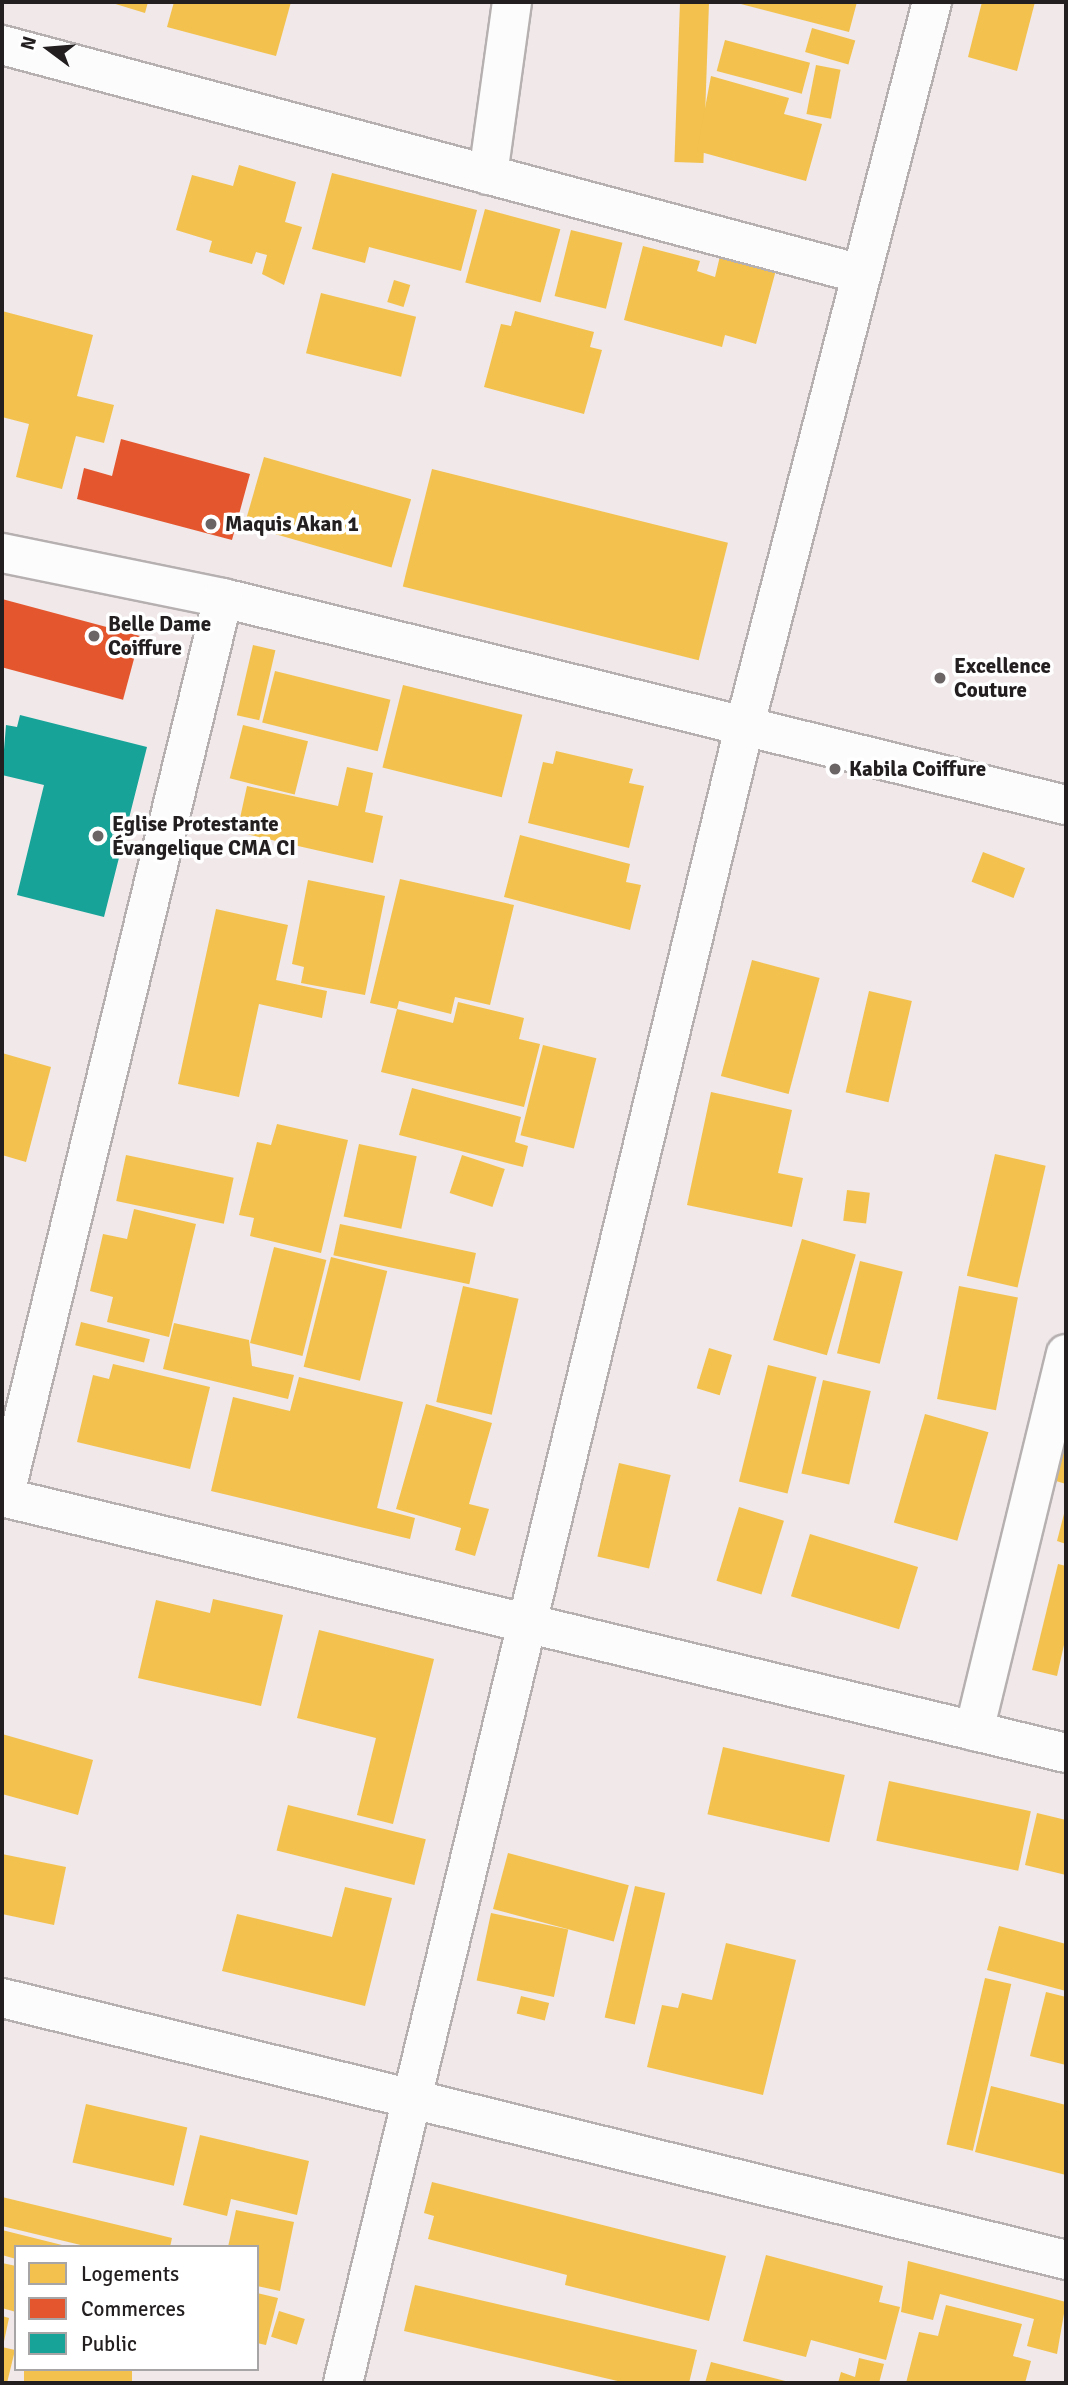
<!DOCTYPE html>
<meta charset="utf-8">
<style>
body{margin:0}
#map{position:relative;width:1068px;height:2385px;overflow:hidden;background:#f0e8e9;font-family:Signika,sans-serif}
div>[style]{position:absolute}
[style*='--x']{left:calc(var(--x)*1px);top:calc(var(--y)*1px);width:calc(var(--w)*1px);rotate:calc(var(--a)*1deg)}
.homes>*{inset:0;background:#f2c14e;transform-origin:0 0}
.shops>*{inset:0;background:#e4572e;transform-origin:0 0}
.public>*{inset:0;background:#17a398}
.roads{filter:drop-shadow(2px 0 #b6b0b1) drop-shadow(-2px 0 #b6b0b1) drop-shadow(0 2px #b6b0b1) drop-shadow(0 -2px #b6b0b1)}
.street>*{height:38px;margin:-19px;padding:0 19px;transform-origin:19px;border-radius:19px;background:#fdfcfc}
.dots>*{width:19px;height:19px;translate:-50% -50%;box-sizing:border-box;border:4px solid #fff;border-radius:50%}
span{translate:-50% -50%;white-space:nowrap;text-align:center;line-height:1.15;-webkit-text-stroke:7px #fff;paint-order:stroke}
.poi-label{font-size:21px;color:#231e1f;font-weight:700}
.left{translate:0 -50%;text-align:left}
.frame{position:absolute;inset:0;border:4px solid #231e1f;pointer-events:none}
.legend{position:absolute;left:14px;top:2245px;width:245px;height:126px;box-sizing:border-box;background:#fff;border:2px solid #a7a5a5;margin:0;padding:9px 12px;list-style:none;font-size:21px;color:#231e1f}
.legend li{display:flex;align-items:center;gap:14px;height:35px}
.legend b{width:35px;border:2px solid #a7a5a5}
.north{position:absolute;left:14px;top:14px;width:70px;height:70px;-webkit-text-stroke:5px #fff;paint-order:stroke;rotate:286deg;font-size:19px;font-weight:700;line-height:28px;text-align:center;color:#231e1f}
.north::after{content:'';display:block;margin:auto;width:24px;height:32px;background:#231e1f;clip-path:polygon(50% 0,100% 100%,50% 72%,0 100%)}
</style>
<div id="map">
<div class="homes">
<div style="clip-path:polygon(109px 2px,148px 2px,145px 13px)"></div>
<div style="clip-path:polygon(174px 2px,291px 2px,276px 56px,167px 27px)"></div>
<div style="left:680px;top:2px;width:29px;height:160px;rotate:2deg"></div>
<div style="clip-path:polygon(733px 2px,857px 2px,849px 32px)"></div>
<div style="clip-path:polygon(982px 2px,1035px 2px,1017px 71px,968px 57px)"></div>
<div style="left:812px;top:28px;width:45px;height:25px;rotate:16deg"></div>
<div style="left:725px;top:40px;width:88px;height:32px;rotate:15deg"></div>
<div style="left:816px;top:65px;width:25px;height:50px;rotate:11deg"></div>
<div style="clip-path:polygon(711px 76px,789px 98px,784px 114px,822px 124px,806px 181px,697px 151px)"></div>
<div style="clip-path:polygon(239px 165px,296px 182px,285px 222px,302px 227px,284px 285px,262px 274px,267px 255px,256px 252px,252px 264px,209px 252px,212px 241px,176px 230px,192px 175px,233px 186px)"></div>
<div style="clip-path:polygon(332px 173px,477px 210px,461px 271px,369px 247px,365px 263px,312px 249px)"></div>
<div style="left:485px;top:209px;width:78px;height:76px;rotate:15deg"></div>
<div style="left:571px;top:230px;width:53px;height:68px;rotate:14deg"></div>
<div style="clip-path:polygon(643px 246px,700px 261px,697px 271px,715px 277px,720px 256px,776px 270px,756px 344px,725px 335px,722px 347px,624px 320px)"></div>
<div style="left:394px;top:280px;width:17px;height:23px;rotate:17deg"></div>
<div style="left:321px;top:293px;width:98px;height:62px;rotate:14deg"></div>
<div style="clip-path:polygon(2px 311px,93px 335px,77px 396px,114px 405px,104px 443px,76px 436px,62px 489px,16px 477px,29px 424px,2px 417px)"></div>
<div style="clip-path:polygon(515px 311px,594px 332px,590px 347px,602px 350px,584px 414px,484px 387px,501px 324px,511px 326px)"></div>
<div style="left:264px;top:457px;width:153px;height:71px;rotate:16deg"></div>
<div style="left:432px;top:469px;width:305px;height:121px;rotate:14deg"></div>
<div style="left:253px;top:645px;width:23px;height:72px;rotate:13deg"></div>
<div style="left:275px;top:671px;width:119px;height:53px;rotate:14deg"></div>
<div style="left:403px;top:685px;width:123px;height:85px;rotate:14deg"></div>
<div style="left:243px;top:725px;width:67px;height:55px;rotate:14deg"></div>
<div style="clip-path:polygon(556px 751px,633px 769px,629px 783px,644px 786px,629px 848px,528px 823px,543px 762px,553px 764px)"></div>
<div style="clip-path:polygon(347px 767px,373px 773px,365px 812px,383px 816px,373px 863px,237px 832px,247px 786px,338px 806px)"></div>
<div style="clip-path:polygon(520px 835px,630px 864px,626px 882px,641px 885px,630px 930px,504px 897px)"></div>
<div style="left:983px;top:852px;width:45px;height:32px;rotate:21deg"></div>
<div style="clip-path:polygon(400px 879px,514px 905px,490px 1005px,455px 997px,451px 1014px,399px 1001px,397px 1009px,370px 1003px)"></div>
<div style="clip-path:polygon(308px 880px,385px 896px,365px 995px,301px 983px,304px 967px,292px 964px)"></div>
<div style="clip-path:polygon(216px 909px,288px 925px,276px 980px,327px 991px,322px 1018px,259px 1004px,239px 1097px,178px 1084px)"></div>
<div style="left:752px;top:960px;width:70px;height:120px;rotate:15deg"></div>
<div style="left:869px;top:991px;width:44px;height:104px;rotate:13deg"></div>
<div style="clip-path:polygon(458px 1002px,524px 1018px,519px 1039px,540px 1044px,524px 1107px,381px 1072px,397px 1009px,453px 1023px)"></div>
<div style="left:543px;top:1045px;width:55px;height:93px;rotate:14deg"></div>
<div style="clip-path:polygon(2px 1053px,51px 1067px,26px 1162px,2px 1155px)"></div>
<div style="clip-path:polygon(412px 1088px,521px 1117px,515px 1142px,528px 1146px,523px 1167px,399px 1135px)"></div>
<div style="clip-path:polygon(711px 1092px,792px 1110px,778px 1173px,803px 1178px,792px 1227px,687px 1205px)"></div>
<div style="clip-path:polygon(277px 1124px,348px 1140px,321px 1253px,250px 1236px,254px 1218px,239px 1215px,257px 1142px,271px 1145px)"></div>
<div style="left:359px;top:1144px;width:59px;height:74px;rotate:12deg"></div>
<div style="left:995px;top:1154px;width:52px;height:125px;rotate:13deg"></div>
<div style="left:126px;top:1155px;width:110px;height:47px;rotate:12deg"></div>
<div style="left:462px;top:1155px;width:45px;height:40px;rotate:18deg"></div>
<div style="left:847px;top:1190px;width:23px;height:31px;rotate:7deg"></div>
<div style="clip-path:polygon(134px 1209px,196px 1224px,169px 1337px,107px 1322px,113px 1297px,90px 1291px,103px 1234px,127px 1239px)"></div>
<div style="left:340px;top:1224px;width:139px;height:32px;rotate:12deg"></div>
<div style="left:802px;top:1239px;width:56px;height:105px;rotate:16deg"></div>
<div style="left:274px;top:1247px;width:54px;height:99px;rotate:14deg"></div>
<div style="left:331px;top:1257px;width:58px;height:113px;rotate:14deg"></div>
<div style="left:860px;top:1261px;width:44px;height:95px;rotate:14deg"></div>
<div style="left:463px;top:1286px;width:57px;height:119px;rotate:13deg"></div>
<div style="left:959px;top:1286px;width:60px;height:115px;rotate:11deg"></div>
<div style="left:81px;top:1322px;width:71px;height:24px;rotate:14deg"></div>
<div style="clip-path:polygon(174px 1323px,249px 1340px,252px 1366px,294px 1375px,288px 1399px,163px 1369px)"></div>
<div style="left:709px;top:1348px;width:24px;height:42px;rotate:17deg"></div>
<div style="clip-path:polygon(113px 1364px,210px 1387px,190px 1469px,77px 1442px,93px 1375px,109px 1379px)"></div>
<div style="left:768px;top:1365px;width:50px;height:120px;rotate:14deg"></div>
<div style="clip-path:polygon(299px 1377px,403px 1402px,377px 1508px,415px 1518px,410px 1539px,211px 1491px,233px 1397px,290px 1411px)"></div>
<div style="left:823px;top:1380px;width:49px;height:96px;rotate:13deg"></div>
<div style="clip-path:polygon(426px 1404px,492px 1423px,469px 1504px,489px 1509px,475px 1556px,455px 1550px,461px 1528px,396px 1509px)"></div>
<div style="left:925px;top:1414px;width:66px;height:113px;rotate:16deg"></div>
<div style="clip-path:polygon(1066px 1444px,1066px 1484px,1056px 1481px)"></div>
<div style="left:619px;top:1463px;width:53px;height:96px;rotate:13deg"></div>
<div style="left:739px;top:1507px;width:47px;height:77px;rotate:17deg"></div>
<div style="clip-path:polygon(1065px 1510px,1066px 1510px,1066px 1544px,1057px 1541px)"></div>
<div style="left:810px;top:1534px;width:113px;height:65px;rotate:17deg"></div>
<div style="clip-path:polygon(1058px 1564px,1066px 1566px,1066px 1636px,1057px 1676px,1032px 1670px)"></div>
<div style="clip-path:polygon(213px 1599px,283px 1615px,261px 1706px,138px 1678px,156px 1600px,210px 1613px)"></div>
<div style="clip-path:polygon(319px 1630px,434px 1659px,393px 1824px,357px 1815px,376px 1738px,297px 1718px)"></div>
<div style="clip-path:polygon(2px 1734px,93px 1760px,78px 1815px,2px 1794px)"></div>
<div style="left:723px;top:1747px;width:125px;height:69px;rotate:13deg"></div>
<div style="left:889px;top:1781px;width:145px;height:61px;rotate:12deg"></div>
<div style="left:288px;top:1805px;width:142px;height:47px;rotate:14deg"></div>
<div style="clip-path:polygon(1037px 1813px,1066px 1820px,1066px 1875px,1025px 1865px)"></div>
<div style="left:508px;top:1853px;width:125px;height:58px;rotate:15deg"></div>
<div style="clip-path:polygon(2px 1854px,66px 1867px,54px 1925px,2px 1914px)"></div>
<div style="left:635px;top:1886px;width:31px;height:135px;rotate:13deg"></div>
<div style="clip-path:polygon(345px 1887px,392px 1898px,365px 2006px,222px 1971px,237px 1914px,332px 1937px)"></div>
<div style="left:491px;top:1913px;width:79px;height:69px;rotate:12deg"></div>
<div style="clip-path:polygon(999px 1926px,1066px 1944px,1066px 1991px,987px 1970px)"></div>
<div style="clip-path:polygon(726px 1943px,796px 1960px,763px 2095px,647px 2067px,662px 2005px,678px 2008px,682px 1993px,712px 2000px)"></div>
<div style="left:985px;top:1978px;width:27px;height:171px;rotate:13deg"></div>
<div style="clip-path:polygon(1046px 1992px,1066px 1997px,1066px 2065px,1030px 2056px)"></div>
<div style="left:521px;top:1996px;width:29px;height:18px;rotate:14deg"></div>
<div style="clip-path:polygon(991px 2086px,1066px 2105px,1066px 2175px,975px 2152px)"></div>
<div style="left:86px;top:2104px;width:104px;height:60px;rotate:13deg"></div>
<div style="clip-path:polygon(200px 2135px,309px 2161px,297px 2215px,231px 2199px,227px 2216px,183px 2205px)"></div>
<div style="clip-path:polygon(432px 2182px,726px 2256px,709px 2321px,565px 2285px,567px 2275px,428px 2239px,434px 2216px,424px 2213px)"></div>
<div style="clip-path:polygon(2px 2197px,172px 2238px,170px 2247px,89px 2247px,2px 2226px)"></div>
<div style="clip-path:polygon(236px 2210px,294px 2222px,280px 2291px,257px 2286px,257px 2247px,228px 2247px)"></div>
<div style="clip-path:polygon(2px 2230px,66px 2246px,65px 2247px,16px 2247px,16px 2259px,2px 2255px)"></div>
<div style="clip-path:polygon(766px 2255px,883px 2286px,879px 2302px,900px 2307px,886px 2360px,811px 2340px,806px 2357px,743px 2341px)"></div>
<div style="clip-path:polygon(908px 2261px,1066px 2302px,1057px 2354px,1027px 2346px,1034px 2319px,940px 2294px,933px 2320px,901px 2312px)"></div>
<div style="clip-path:polygon(2px 2263px,16px 2266px,16px 2312px,2px 2308px)"></div>
<div style="clip-path:polygon(415px 2285px,697px 2350px,689px 2383px,626px 2383px,404px 2331px)"></div>
<div style="clip-path:polygon(257px 2293px,278px 2298px,266px 2345px,257px 2343px)"></div>
<div style="clip-path:polygon(946px 2305px,1022px 2324px,1013px 2356px,1031px 2361px,1025px 2383px,906px 2383px,919px 2332px,938px 2336px)"></div>
<div style="left:279px;top:2311px;width:27px;height:27px;rotate:17deg"></div>
<div style="clip-path:polygon(2px 2316px,9px 2318px,3px 2346px,2px 2346px)"></div>
<div style="clip-path:polygon(2px 2347px,15px 2350px,7px 2383px,2px 2383px)"></div>
<div style="clip-path:polygon(859px 2358px,884px 2364px,879px 2383px,838px 2383px,841px 2372px,855px 2377px)"></div>
<div style="clip-path:polygon(711px 2362px,789px 2382px,789px 2383px,705px 2383px)"></div>
<div style="left:24px;top:2369px;width:108px;height:14px"></div>
</div>
<div class="shops">
<div style="clip-path:polygon(121px 439px,250px 474px,232px 540px,77px 499px,84px 468px,112px 476px)"></div>
<div style="left:2px;top:599px;width:143px;height:66px;rotate:15deg"></div>
</div>
<div class="public">
<div style="clip-path:polygon(20px 715px,147px 747px,104px 917px,17px 895px,44px 785px,2px 775px,6px 725px,17px 727px)"></div>
</div>
<div class="roads">
<div class="street">
<div style="--x:2;--y:45;--w:889;--a:14.93"></div>
<div style="--x:488;--y:175;--w:175;--a:-82.1"></div>
<div style="--x:2;--y:553;--w:226;--a:11.5"></div>
<div style="--x:223;--y:598;--w:868;--a:13.8"></div>
<div style="--x:2;--y:1497;--w:1094;--a:13.53"></div>
<div style="--x:4;--y:1498;--w:926;--a:-76.32"></div>
<div style="--x:974;--y:1731;--w:388;--a:-76.3"></div>
<div style="--x:2;--y:1998;--w:1096;--a:13.83"></div>
<div style="--x:343;--y:2383;--w:1703;--a:-76.38"></div>
<div style="--x:744;--y:728;--w:750;--a:-75.48"></div>
</div>
</div>
<div class="dots">
<div style="left:211px;top:524px;background:#6b6566"></div>
<div style="left:94px;top:636px;background:#6b6566"></div>
<div style="left:940px;top:678px;background:#6b6566"></div>
<div style="left:835px;top:769px;background:#6b6566"></div>
<div style="left:98px;top:836px;background:#6b6566"></div>
</div>
<div class="poi-label">
<span class="left" style="left:225px;top:524px">Maquis Akan 1</span>
<span class="left" style="left:108px;top:636px">Belle Dame<br>Coiffure</span>
<span class="left" style="left:954px;top:678px">Excellence<br>Couture</span>
<span class="left" style="left:849px;top:769px">Kabila Coiffure</span>
<span class="left" style="left:112px;top:836px">Eglise Protestante<br>Évangelique CMA CI</span>
</div>
<div class="frame"></div>
<ul class="legend">
<li><b style="height:19px;background:#f2c14e"></b>Logements</li>
<li><b style="height:19px;background:#e4572e"></b>Commerces</li>
<li><b style="height:19px;background:#17a398"></b>Public</li>
</ul>
<div class="north">N</div>
</div>
